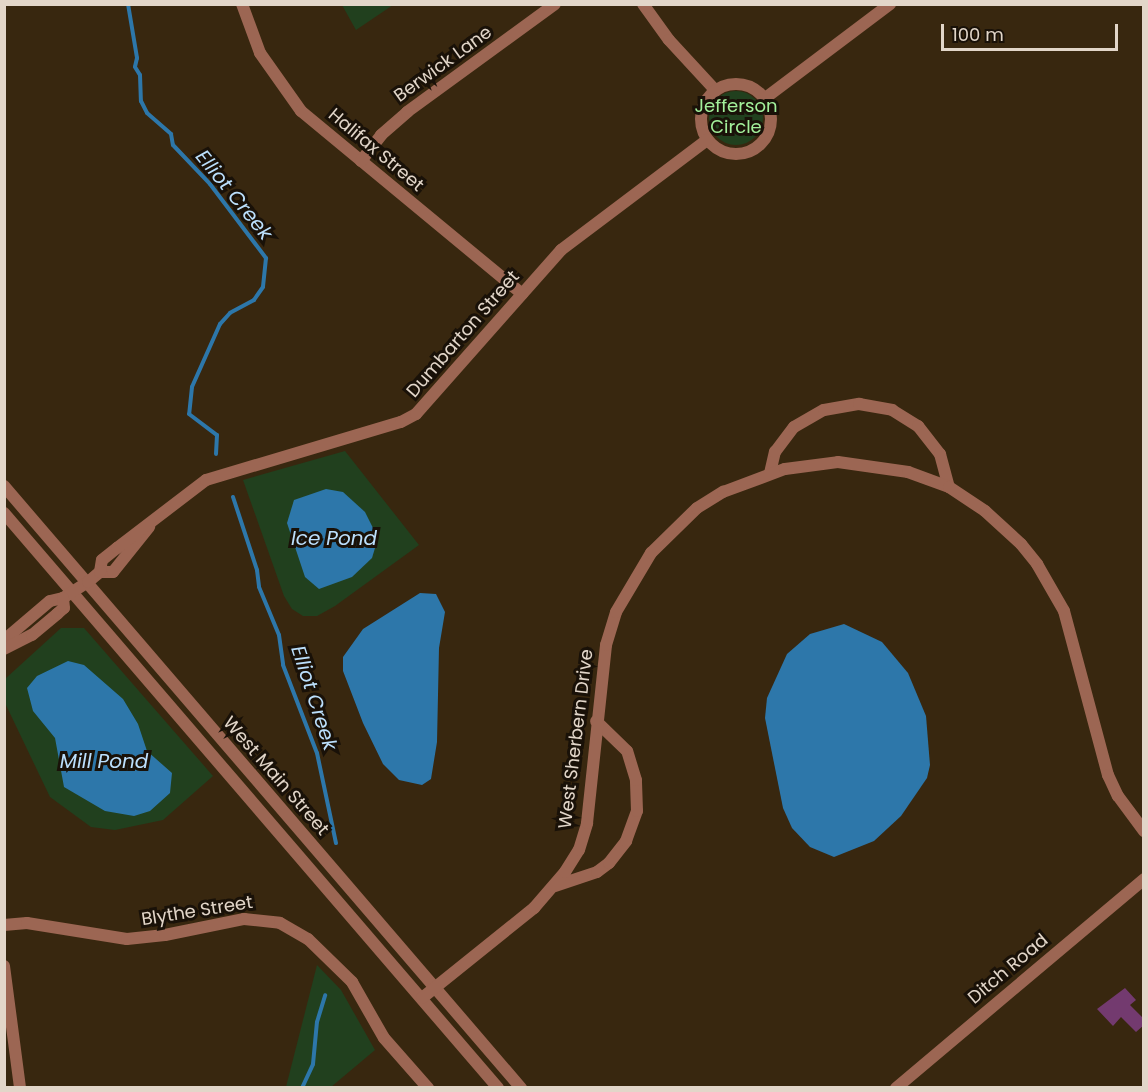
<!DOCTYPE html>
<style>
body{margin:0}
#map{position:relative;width:1148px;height:1092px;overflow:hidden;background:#38270f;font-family:Poppins,sans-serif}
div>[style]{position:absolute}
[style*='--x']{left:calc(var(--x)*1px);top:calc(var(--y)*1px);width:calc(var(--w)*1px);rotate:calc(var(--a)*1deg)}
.green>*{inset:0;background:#21401e}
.round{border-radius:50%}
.water>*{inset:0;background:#2d77aa}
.stream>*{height:4px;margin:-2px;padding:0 2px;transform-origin:2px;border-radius:2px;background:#2d77aa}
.building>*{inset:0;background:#733a6f}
.minor>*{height:12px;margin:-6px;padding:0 6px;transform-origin:6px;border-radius:6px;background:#9c6653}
.minor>.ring{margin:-6px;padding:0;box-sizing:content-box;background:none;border:12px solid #9c6653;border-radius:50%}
span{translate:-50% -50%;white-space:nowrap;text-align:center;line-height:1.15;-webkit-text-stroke:6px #191108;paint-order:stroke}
.street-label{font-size:18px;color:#e2d6c9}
.park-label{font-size:18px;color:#a3f09b}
.water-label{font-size:20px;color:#bbdffc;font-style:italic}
.frame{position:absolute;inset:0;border:6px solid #e2d6c9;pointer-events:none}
.scale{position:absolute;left:941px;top:24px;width:177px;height:27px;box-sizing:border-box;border:3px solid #e2d6c9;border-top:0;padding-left:8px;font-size:18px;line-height:21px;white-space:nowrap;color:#e2d6c9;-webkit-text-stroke:4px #191108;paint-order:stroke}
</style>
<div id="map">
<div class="green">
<div style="clip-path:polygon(342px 5px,393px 5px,356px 30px)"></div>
<div class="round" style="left:709px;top:91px;width:54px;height:54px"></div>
<div style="clip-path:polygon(345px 451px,419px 545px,335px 606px,317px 616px,303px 616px,292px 609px,284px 596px,243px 480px)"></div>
<div style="clip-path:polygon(61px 628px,84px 628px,213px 776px,163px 820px,115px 830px,91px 827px,50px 797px,5px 703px,5px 679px)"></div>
<div style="clip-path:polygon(317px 965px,341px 990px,375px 1050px,331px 1087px,286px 1087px)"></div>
</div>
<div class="water">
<div style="clip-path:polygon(326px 489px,343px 492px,365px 512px,378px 538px,372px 558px,352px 577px,319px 589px,305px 577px,287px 523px,294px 500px)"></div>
<div style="clip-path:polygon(420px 593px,436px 594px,445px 612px,439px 648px,437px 742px,431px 779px,422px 785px,399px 780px,383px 764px,363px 723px,343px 671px,343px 657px,363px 629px)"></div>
<div style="clip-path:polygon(844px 624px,882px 642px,908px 673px,926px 716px,930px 765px,927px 778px,901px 816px,874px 841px,834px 857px,810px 847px,792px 828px,783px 808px,765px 718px,767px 698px,787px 654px,810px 634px)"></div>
<div style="clip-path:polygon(68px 661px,84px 665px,123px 699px,138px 724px,147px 751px,172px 773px,170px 793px,150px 811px,134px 816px,105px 811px,64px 787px,55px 738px,33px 711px,27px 688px,37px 676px)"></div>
</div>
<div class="stream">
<div style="--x:128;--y:4;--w:55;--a:80.5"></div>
<div style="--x:137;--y:58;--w:9;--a:103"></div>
<div style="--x:135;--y:67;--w:9;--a:58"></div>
<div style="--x:140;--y:75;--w:26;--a:88"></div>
<div style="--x:141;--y:101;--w:13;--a:63"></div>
<div style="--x:147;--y:113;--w:32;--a:41"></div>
<div style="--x:171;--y:134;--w:11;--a:80"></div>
<div style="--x:173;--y:145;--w:54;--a:46.5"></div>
<div style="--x:210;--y:184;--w:93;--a:52.9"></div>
<div style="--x:266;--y:258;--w:29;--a:96"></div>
<div style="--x:263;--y:287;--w:16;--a:125"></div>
<div style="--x:254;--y:300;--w:27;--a:152"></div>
<div style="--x:230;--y:313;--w:15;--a:132"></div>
<div style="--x:220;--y:324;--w:69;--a:114"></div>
<div style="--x:192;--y:387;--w:27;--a:96"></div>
<div style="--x:189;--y:414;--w:35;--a:37"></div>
<div style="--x:217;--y:435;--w:19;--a:93"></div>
<div style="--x:233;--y:497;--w:77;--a:71.8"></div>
<div style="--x:257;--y:570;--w:17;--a:83"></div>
<div style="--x:259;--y:587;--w:52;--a:67.4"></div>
<div style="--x:279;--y:635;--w:30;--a:82"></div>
<div style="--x:283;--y:665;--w:94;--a:68.9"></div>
<div style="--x:317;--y:753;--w:92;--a:78.1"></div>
<div style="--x:302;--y:1088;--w:26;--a:-65"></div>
<div style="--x:313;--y:1064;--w:42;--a:-84.6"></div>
<div style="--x:317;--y:1022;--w:28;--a:-73"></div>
</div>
<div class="building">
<div style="clip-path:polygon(1125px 988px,1136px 1000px,1130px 1005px,1144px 1019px,1144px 1025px,1136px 1032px,1121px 1017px,1113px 1026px,1097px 1009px)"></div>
</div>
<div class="minor">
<div style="--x:242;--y:4;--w:52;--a:69.8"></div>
<div style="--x:260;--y:53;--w:71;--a:54.7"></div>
<div style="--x:301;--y:111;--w:287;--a:39.6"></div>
<div style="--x:643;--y:4;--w:44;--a:54.2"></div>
<div style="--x:669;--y:40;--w:69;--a:47.3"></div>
<div class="ring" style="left:701px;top:84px;width:58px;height:58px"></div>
<div style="--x:764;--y:99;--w:158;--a:-37"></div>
<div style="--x:361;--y:161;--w:33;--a:-52"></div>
<div style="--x:381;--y:135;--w:35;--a:-41"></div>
<div style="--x:407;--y:112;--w:183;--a:-36.1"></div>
<div style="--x:770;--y:473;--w:22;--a:-77"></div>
<div style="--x:775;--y:452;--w:31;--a:-53"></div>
<div style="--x:794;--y:427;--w:34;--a:-30"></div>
<div style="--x:824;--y:410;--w:36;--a:-10"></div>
<div style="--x:859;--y:404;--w:34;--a:10"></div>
<div style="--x:892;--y:410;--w:31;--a:32"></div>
<div style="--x:918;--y:426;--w:36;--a:52"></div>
<div style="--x:940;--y:454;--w:34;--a:75"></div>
<div style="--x:4;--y:486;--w:794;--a:49.34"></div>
<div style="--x:4;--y:513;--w:758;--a:49.33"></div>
<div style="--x:100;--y:572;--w:13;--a:0"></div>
<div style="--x:113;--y:572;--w:58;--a:-51.3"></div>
<div style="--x:4;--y:640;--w:60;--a:-40.3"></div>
<div style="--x:50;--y:601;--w:13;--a:-13"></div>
<div style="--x:63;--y:598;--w:30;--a:-33"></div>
<div style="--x:88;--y:582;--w:16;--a:-40"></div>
<div style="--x:100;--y:572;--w:12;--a:-81"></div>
<div style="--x:102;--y:560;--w:19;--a:-39"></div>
<div style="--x:117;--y:548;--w:112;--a:-37.4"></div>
<div style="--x:206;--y:480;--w:203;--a:-16.6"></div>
<div style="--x:401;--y:422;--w:17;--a:-28"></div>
<div style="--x:416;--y:414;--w:219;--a:-48.5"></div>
<div style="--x:561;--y:250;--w:183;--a:-37"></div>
<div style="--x:4;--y:649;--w:31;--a:-27"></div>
<div style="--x:32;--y:635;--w:33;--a:-40"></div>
<div style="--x:57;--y:614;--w:9;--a:-41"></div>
<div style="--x:64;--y:608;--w:10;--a:-96"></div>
<div style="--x:555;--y:886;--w:44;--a:-18.4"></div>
<div style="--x:597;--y:872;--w:15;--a:-37"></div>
<div style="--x:609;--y:863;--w:28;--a:-52"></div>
<div style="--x:626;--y:841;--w:32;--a:-70"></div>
<div style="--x:637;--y:811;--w:31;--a:-92"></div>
<div style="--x:636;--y:780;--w:30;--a:-107"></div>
<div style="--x:627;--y:751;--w:43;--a:-135.9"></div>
<div style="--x:4;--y:925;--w:23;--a:-5"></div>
<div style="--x:27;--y:923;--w:101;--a:9.1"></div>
<div style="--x:127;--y:939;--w:38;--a:-6"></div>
<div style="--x:165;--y:935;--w:81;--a:-11.4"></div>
<div style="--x:244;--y:919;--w:36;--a:6"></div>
<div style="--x:280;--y:923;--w:32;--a:30"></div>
<div style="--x:308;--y:939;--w:62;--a:44.3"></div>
<div style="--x:352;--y:982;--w:64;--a:60.3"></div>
<div style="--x:384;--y:1038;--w:67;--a:48.7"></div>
<div style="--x:4;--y:966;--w:123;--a:82.5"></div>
<div style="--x:422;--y:998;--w:144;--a:-38.8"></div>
<div style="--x:534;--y:908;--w:48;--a:-49.3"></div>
<div style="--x:565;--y:872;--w:26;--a:-58"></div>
<div style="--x:579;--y:850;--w:28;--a:-73"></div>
<div style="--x:587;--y:823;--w:179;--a:-83.9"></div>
<div style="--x:606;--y:645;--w:34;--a:-73"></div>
<div style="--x:616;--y:612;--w:69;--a:-59.3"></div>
<div style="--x:651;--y:553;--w:64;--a:-44.4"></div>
<div style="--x:697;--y:508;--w:31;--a:-32"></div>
<div style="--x:723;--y:492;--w:66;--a:-20.4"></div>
<div style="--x:785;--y:469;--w:53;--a:-7.5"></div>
<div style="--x:838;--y:462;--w:71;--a:8.1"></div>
<div style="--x:908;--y:472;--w:44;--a:20.1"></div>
<div style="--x:949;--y:487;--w:43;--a:33.7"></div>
<div style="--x:985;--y:511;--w:49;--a:42.5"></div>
<div style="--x:1021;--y:544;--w:26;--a:51"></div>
<div style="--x:1037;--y:564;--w:54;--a:60.1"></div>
<div style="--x:1064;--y:611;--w:170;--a:75"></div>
<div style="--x:1108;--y:775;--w:23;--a:65"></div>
<div style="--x:1118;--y:796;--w:44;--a:53.4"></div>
<div style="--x:896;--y:1088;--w:324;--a:-40.1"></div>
</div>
<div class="street-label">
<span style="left:443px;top:64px;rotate:-36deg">Berwick Lane</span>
<span style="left:376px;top:150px;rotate:40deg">Halifax Street</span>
<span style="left:463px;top:334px;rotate:-49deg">Dumbarton Street</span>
<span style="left:576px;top:739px;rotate:-83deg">West Sherbern Drive</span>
<span style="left:276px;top:776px;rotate:49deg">West Main Street</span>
<span style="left:197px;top:911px;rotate:-9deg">Blythe Street</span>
<span style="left:1008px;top:969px;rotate:-40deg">Ditch Road</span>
</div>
<div class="park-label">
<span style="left:736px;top:117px">Jefferson<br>Circle</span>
</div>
<div class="water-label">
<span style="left:234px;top:195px;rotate:51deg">Elliot Creek</span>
<span style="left:334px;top:538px">Ice Pond</span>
<span style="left:314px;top:698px;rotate:72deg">Elliot Creek</span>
<span style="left:104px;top:761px">Mill Pond</span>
</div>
<div class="frame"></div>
<div class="scale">100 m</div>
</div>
